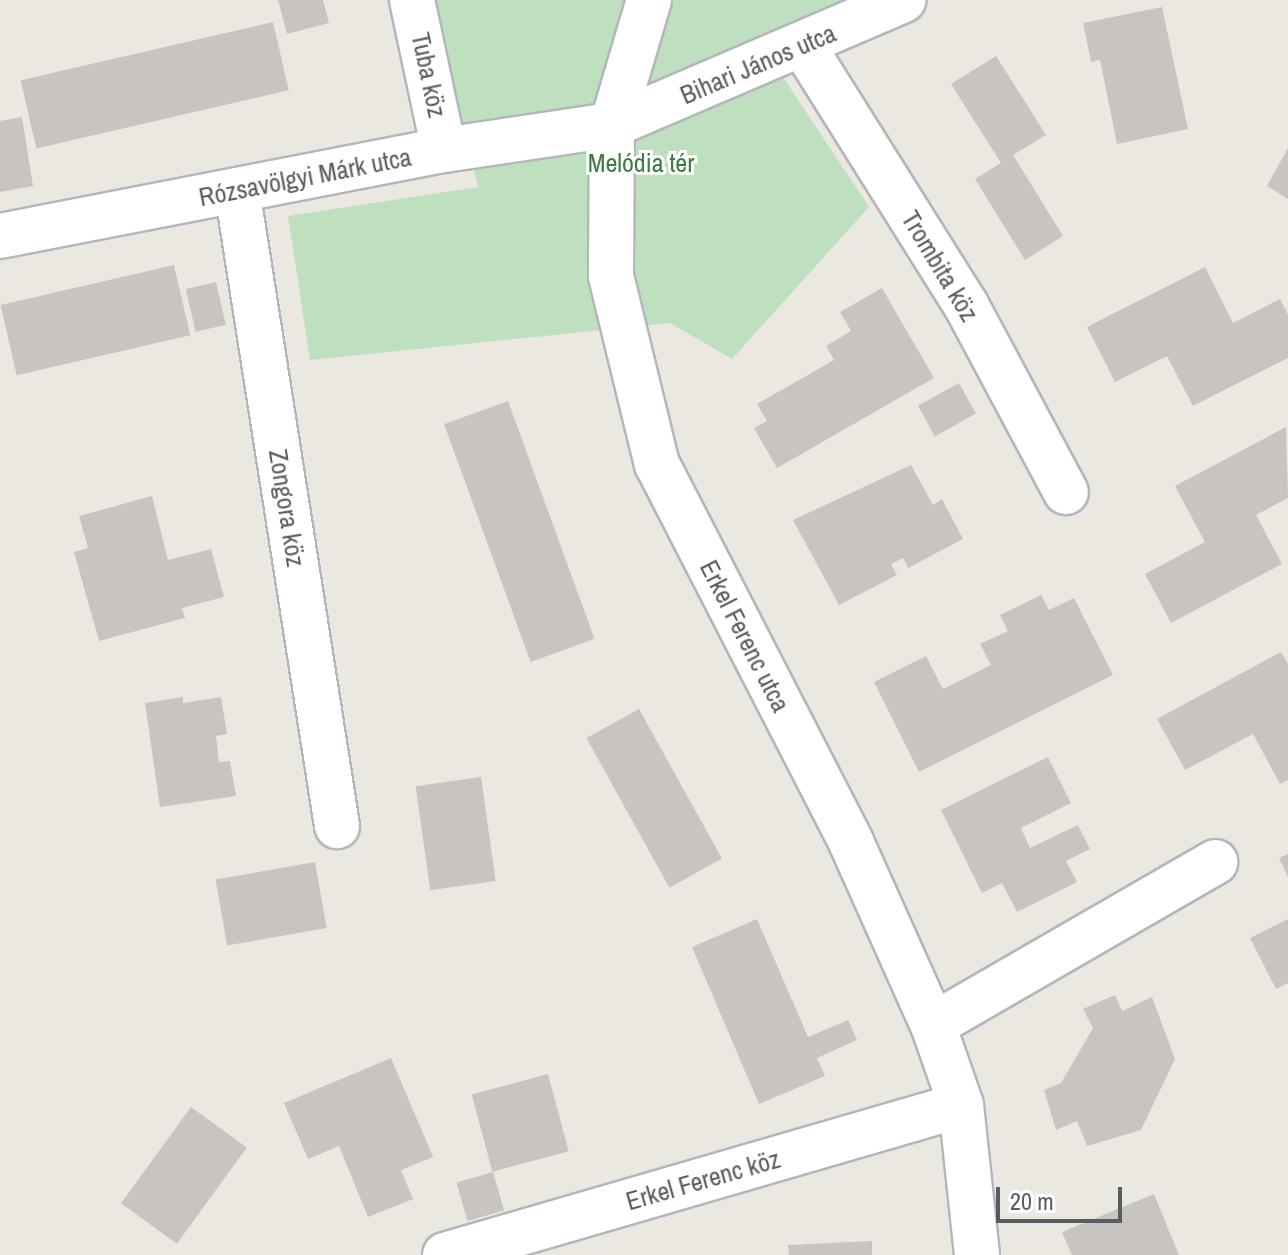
<!DOCTYPE html>
<meta charset="utf-8">
<style>
body{margin:0}
#map{position:relative;width:1288px;height:1255px;overflow:hidden;background:#ebe8e1;font-family:"Archivo Narrow",sans-serif}
div>[style]{position:absolute}
[style*='--x']{left:calc(var(--x)*1px);top:calc(var(--y)*1px);width:calc(var(--w)*1px);rotate:calc(var(--a)*1deg)}
.green>*{inset:0;background:#bfe0bf}
.building>*{inset:0;background:#c8c5c0;transform-origin:0 0}
.roads{filter:drop-shadow(2px 0 #b3b6ba) drop-shadow(-2px 0 #b3b6ba) drop-shadow(0 2px #b3b6ba) drop-shadow(0 -2px #b3b6ba)}
.minor>*{height:44px;margin:-22px;padding:0 22px;transform-origin:22px;border-radius:22px;background:#fff}
span{translate:-50% -50%;white-space:nowrap;text-align:center;line-height:1.15;-webkit-text-stroke:6px #fff;paint-order:stroke}
.street-label{font-size:26px;color:#595c60}
.park-label{font-size:26px;color:#3b7d3e}
.scale{position:absolute;left:996px;top:1187px;width:126px;height:36px;box-sizing:border-box;border:4px solid #595c60;border-top:0;padding-left:10px;font-size:24px;line-height:28px;white-space:nowrap;color:#595c60;-webkit-text-stroke:6px #fff;paint-order:stroke}
</style>
<div id="map">
<div class="green">
<div style="clip-path:polygon(433px 0,850px 0,763px 47px,869px 207px,732px 359px,670px 323px,310px 360px,288px 216px,478px 187px)"></div>
</div>
<div class="building">
<div style="clip-path:polygon(278px 0,323px 0,329px 23px,287px 34px)"></div>
<div style="clip-path:polygon(1162px 7px,1188px 129px,1117px 144px,1100px 60px,1091px 62px,1083px 23px)"></div>
<div style="left:273px;top:22px;width:70px;height:259px;rotate:77deg"></div>
<div style="clip-path:polygon(996px 56px,1046px 135px,1013px 155px,1063px 236px,1025px 260px,975px 179px,1001px 163px,951px 84px)"></div>
<div style="clip-path:polygon(22px 117px,33px 186px,0 192px,0 121px)"></div>
<div style="clip-path:polygon(1288px 148px,1288px 199px,1267px 186px)"></div>
<div style="left:174px;top:265px;width:72px;height:178px;rotate:77deg"></div>
<div style="clip-path:polygon(1205px 267px,1233px 323px,1280px 299px,1288px 315px,1288px 358px,1193px 406px,1167px 356px,1115px 382px,1087px 327px)"></div>
<div style="left:216px;top:282px;width:44px;height:31px;rotate:77deg"></div>
<div style="clip-path:polygon(882px 288px,934px 378px,777px 468px,754px 428px,767px 421px,757px 404px,834px 360px,826px 346px,851px 331px,840px 312px)"></div>
<div style="left:959px;top:383px;width:35px;height:47px;rotate:61deg"></div>
<div style="left:508px;top:401px;width:253px;height:68px;rotate:70deg"></div>
<div style="clip-path:polygon(1286px 427px,1288px 498px,1256px 515px,1282px 564px,1171px 623px,1145px 574px,1205px 542px,1175px 486px)"></div>
<div style="clip-path:polygon(911px 465px,933px 505px,942px 499px,963px 539px,908px 568px,903px 558px,891px 564px,897px 575px,839px 605px,793px 520px)"></div>
<div style="clip-path:polygon(152px 496px,168px 560px,211px 549px,224px 597px,182px 608px,185px 618px,99px 641px,74px 552px,88px 548px,79px 516px)"></div>
<div style="clip-path:polygon(1041px 595px,1049px 610px,1074px 598px,1113px 675px,919px 772px,874px 682px,926px 656px,943px 689px,991px 665px,980px 644px,1008px 631px,1000px 615px)"></div>
<div style="clip-path:polygon(1281px 652px,1288px 664px,1288px 780px,1280px 784px,1253px 734px,1185px 770px,1157px 719px)"></div>
<div style="clip-path:polygon(183px 697px,183px 703px,221px 697px,227px 734px,216px 736px,219px 762px,230px 761px,236px 796px,160px 807px,145px 703px)"></div>
<div style="left:639px;top:709px;width:171px;height:60px;rotate:61deg"></div>
<div style="clip-path:polygon(1048px 757px,1071px 803px,1021px 828px,1030px 848px,1078px 825px,1090px 849px,1066px 861px,1077px 882px,1017px 912px,1002px 883px,982px 893px,941px 810px)"></div>
<div style="left:481px;top:777px;width:105px;height:66px;rotate:82deg"></div>
<div style="clip-path:polygon(1288px 854px,1288px 877px,1279px 858px)"></div>
<div style="left:315px;top:862px;width:67px;height:101px;rotate:80deg"></div>
<div style="clip-path:polygon(757px 919px,808px 1037px,848px 1020px,857px 1040px,817px 1058px,825px 1076px,759px 1104px,692px 947px)"></div>
<div style="clip-path:polygon(1288px 919px,1288px 983px,1276px 989px,1250px 938px)"></div>
<div style="clip-path:polygon(1115px 995px,1122px 1011px,1152px 997px,1175px 1059px,1141px 1130px,1087px 1146px,1077px 1121px,1056px 1130px,1044px 1090px,1061px 1083px,1093px 1028px,1083px 1009px)"></div>
<div style="clip-path:polygon(391px 1058px,433px 1157px,401px 1170px,413px 1199px,368px 1217px,339px 1146px,308px 1159px,284px 1103px)"></div>
<div style="left:548px;top:1074px;width:80px;height:79px;rotate:75deg"></div>
<div style="left:191px;top:1107px;width:69px;height:119px;rotate:36deg"></div>
<div style="left:493px;top:1172px;width:40px;height:38px;rotate:74deg"></div>
<div style="clip-path:polygon(1154px 1194px,1179px 1255px,1072px 1255px,1062px 1232px)"></div>
<div style="clip-path:polygon(872px 1241px,872px 1255px,789px 1255px,788px 1245px)"></div>
</div>
<div class="roads">
<div class="minor">
<div style="--x:412;--y:0;--w:153;--a:78"></div>
<div style="--x:649;--y:0;--w:130;--a:106.5"></div>
<div style="--x:612;--y:125;--w:151;--a:90.4"></div>
<div style="--x:611;--y:276;--w:194;--a:76.3"></div>
<div style="--x:657;--y:464;--w:425;--a:62.8"></div>
<div style="--x:851;--y:842;--w:201;--a:65.9"></div>
<div style="--x:933;--y:1025;--w:85;--a:70.7"></div>
<div style="--x:961;--y:1105;--w:151;--a:83.9"></div>
<div style="--x:804;--y:47;--w:305;--a:57.9"></div>
<div style="--x:966;--y:305;--w:212;--a:61.9"></div>
<div style="--x:237;--y:190;--w:644;--a:81.06"></div>
<div style="--x:0;--y:236;--w:452;--a:-11"></div>
<div style="--x:444;--y:150;--w:170;--a:-8.5"></div>
<div style="--x:612;--y:125;--w:317;--a:-23.2"></div>
<div style="--x:933;--y:1025;--w:326;--a:-30"></div>
<div style="--x:445;--y:1255;--w:537;--a:-16.21"></div>
</div>
</div>
<div class="street-label">
<span style="left:758px;top:64px;rotate:-23deg">Bihari János utca</span>
<span style="left:429px;top:75px;rotate:78deg">Tuba köz</span>
<span style="left:305px;top:177px;rotate:-11deg">Rózsavölgyi Márk utca</span>
<span style="left:940px;top:266px;rotate:59deg">Trombita köz</span>
<span style="left:287px;top:508px;rotate:81deg">Zongora köz</span>
<span style="left:745px;top:636px;rotate:63deg">Erkel Ferenc utca</span>
<span style="left:703px;top:1180px;rotate:-16deg">Erkel Ferenc köz</span>
</div>
<div class="park-label">
<span style="left:641px;top:163px">Melódia tér</span>
</div>
<div class="scale">20 m</div>
</div>
